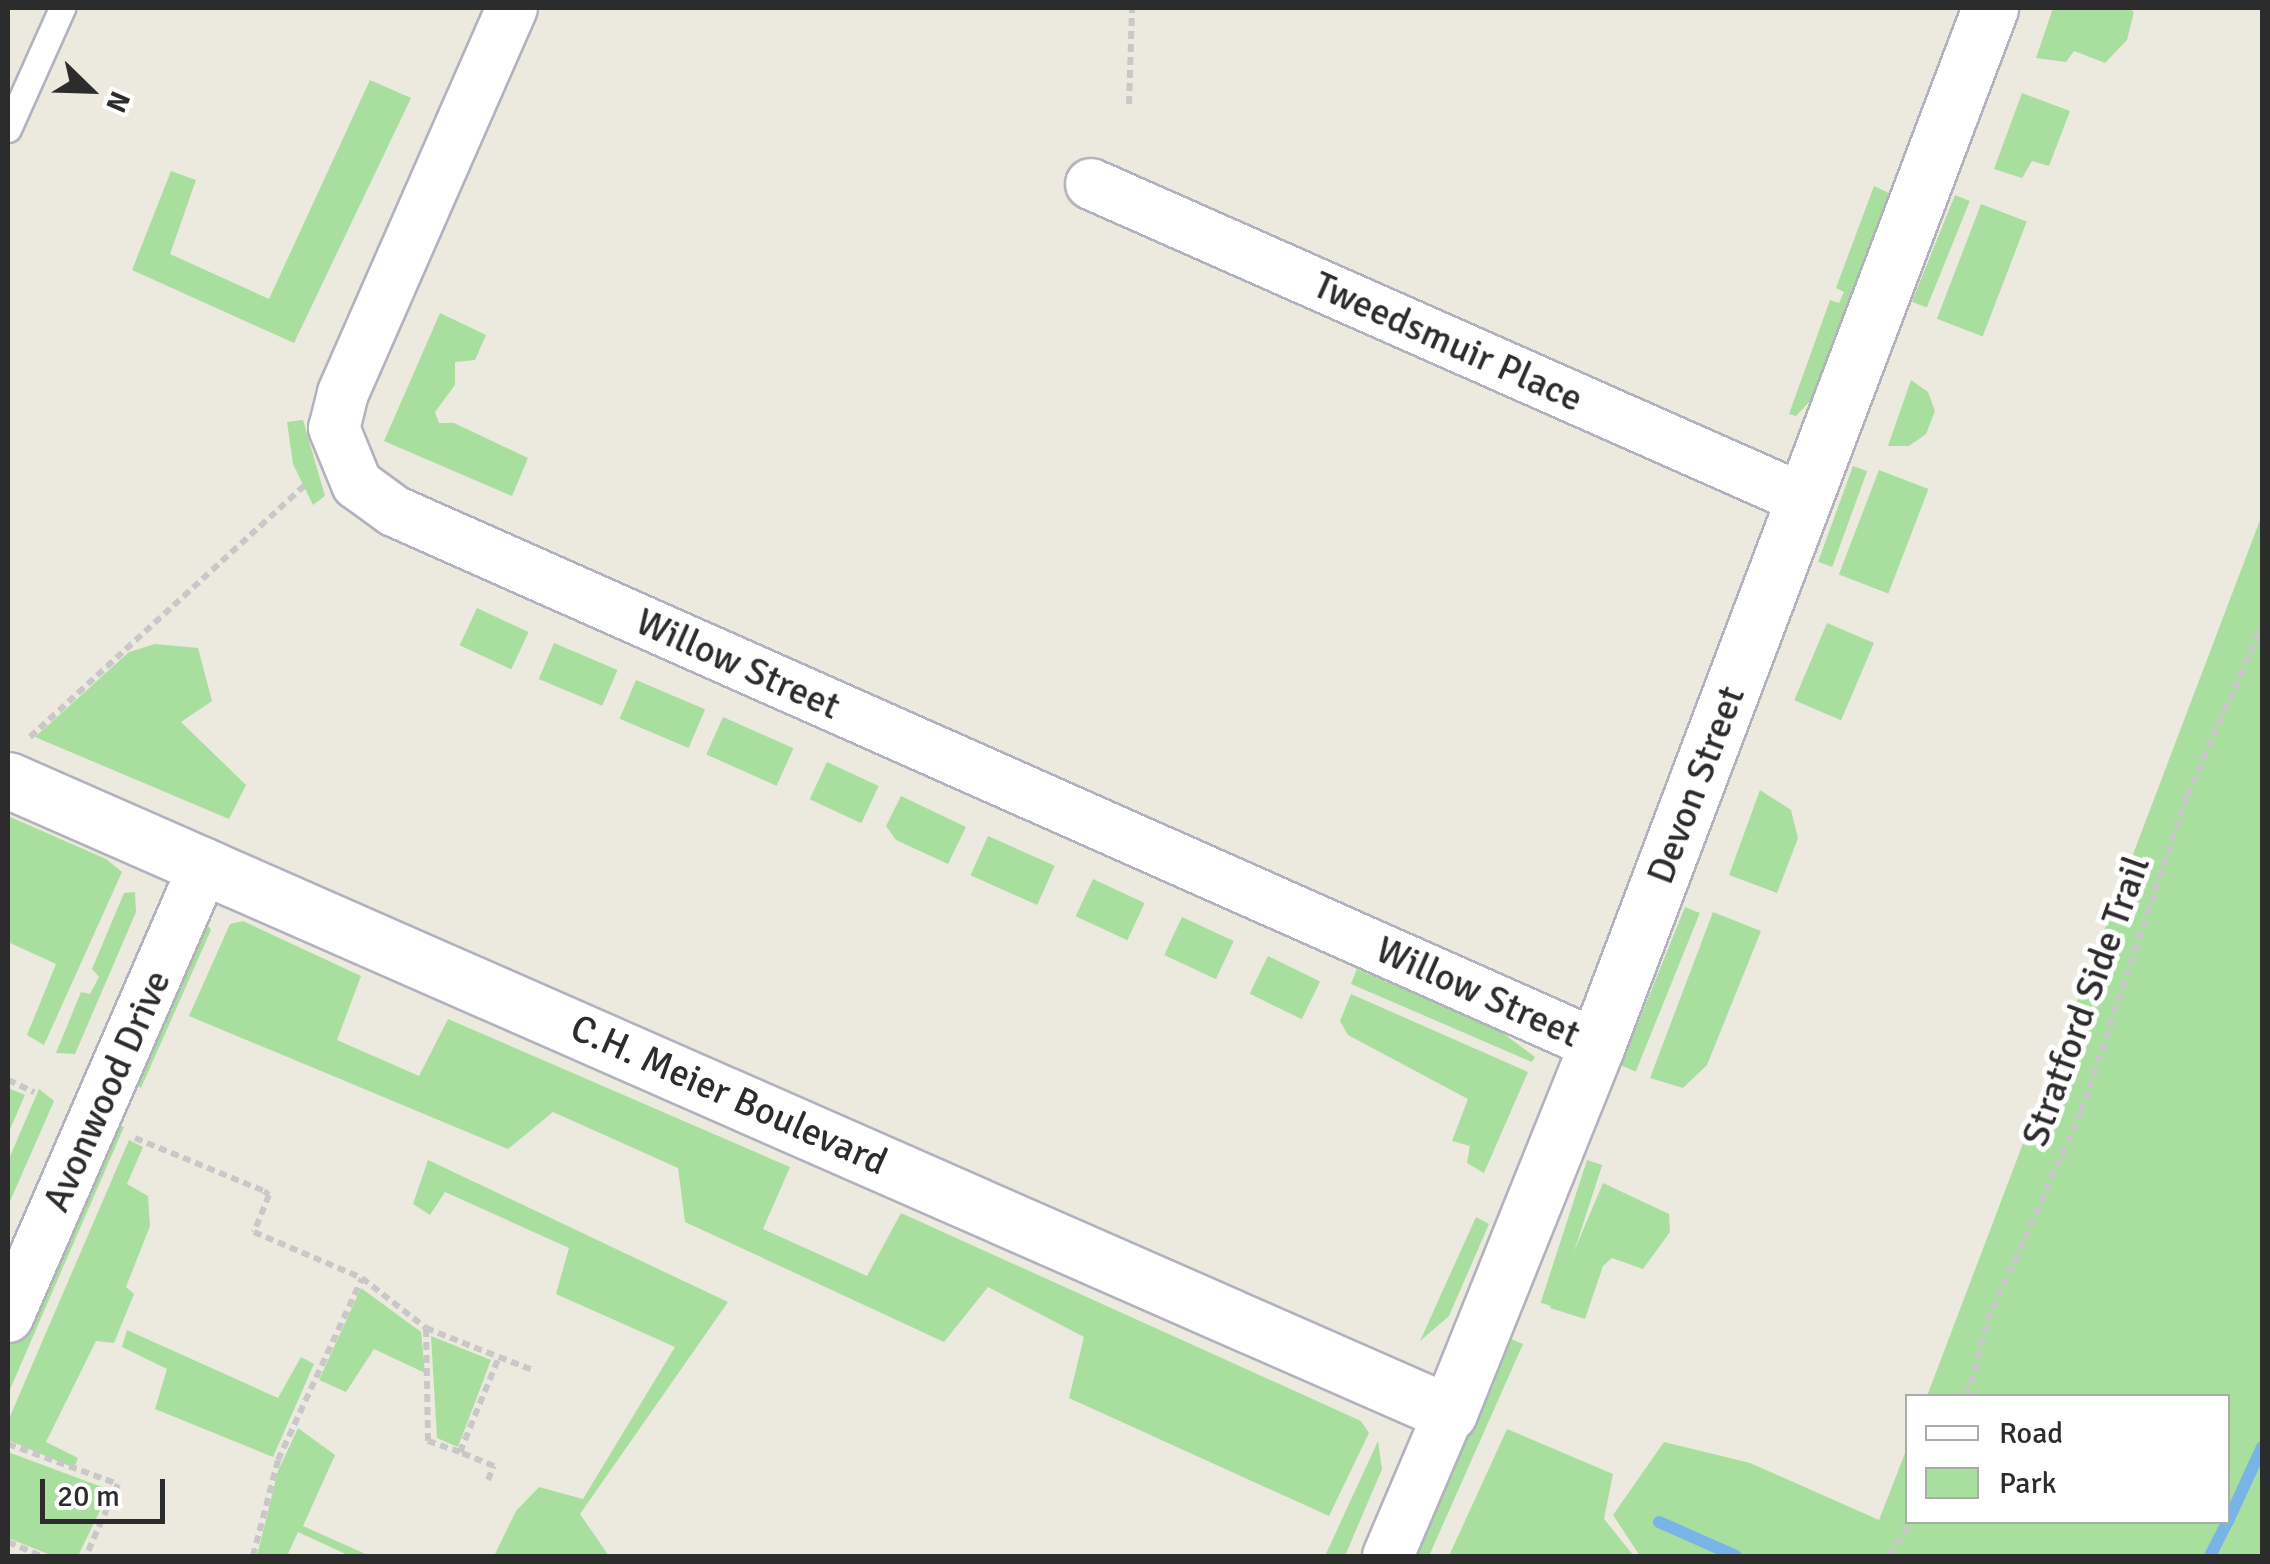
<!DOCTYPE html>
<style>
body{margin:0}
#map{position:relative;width:2270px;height:1564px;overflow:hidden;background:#ece9df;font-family:Signika,sans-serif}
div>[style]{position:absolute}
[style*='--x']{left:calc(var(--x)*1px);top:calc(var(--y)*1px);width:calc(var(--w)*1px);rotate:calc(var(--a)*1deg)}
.green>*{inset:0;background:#a8df9f;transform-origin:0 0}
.stream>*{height:12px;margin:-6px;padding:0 6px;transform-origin:6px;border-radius:6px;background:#79b4e7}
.path>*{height:6px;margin-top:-3px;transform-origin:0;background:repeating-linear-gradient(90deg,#c8c8c8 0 8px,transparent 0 13px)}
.roads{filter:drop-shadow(2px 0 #b2b2be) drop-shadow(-2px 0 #b2b2be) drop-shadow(0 2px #b2b2be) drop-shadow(0 -2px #b2b2be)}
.lane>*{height:25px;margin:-12.5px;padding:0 12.5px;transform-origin:12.5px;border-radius:12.5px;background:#fff}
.street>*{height:50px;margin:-25px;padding:0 25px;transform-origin:25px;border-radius:25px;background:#fff}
.secondary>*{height:55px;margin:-27.5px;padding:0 27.5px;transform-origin:27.5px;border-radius:27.5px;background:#fff}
span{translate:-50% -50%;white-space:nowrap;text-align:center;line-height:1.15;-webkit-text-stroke:10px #fff;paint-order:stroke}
.street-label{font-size:38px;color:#2c2c2c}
.frame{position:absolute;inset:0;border:10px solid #2c2c2c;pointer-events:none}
.legend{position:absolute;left:1905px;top:1394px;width:325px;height:130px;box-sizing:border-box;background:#fff;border:2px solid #ababab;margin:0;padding:12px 18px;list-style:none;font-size:30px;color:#2c2c2c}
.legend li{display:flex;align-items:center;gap:20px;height:50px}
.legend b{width:50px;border:2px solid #ababab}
.north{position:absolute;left:40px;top:40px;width:100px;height:100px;-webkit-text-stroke:8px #fff;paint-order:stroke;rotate:113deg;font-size:28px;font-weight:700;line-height:40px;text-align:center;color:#2c2c2c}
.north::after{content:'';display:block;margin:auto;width:35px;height:45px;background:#2c2c2c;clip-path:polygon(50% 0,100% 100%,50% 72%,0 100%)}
.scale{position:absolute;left:40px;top:1479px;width:125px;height:45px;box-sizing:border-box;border:5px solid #2c2c2c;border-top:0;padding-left:12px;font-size:30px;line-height:35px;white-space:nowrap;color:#2c2c2c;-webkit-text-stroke:8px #fff;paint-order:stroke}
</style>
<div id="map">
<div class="green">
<div style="clip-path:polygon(2053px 8px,2128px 8px,2134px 12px,2127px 40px,2105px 63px,2074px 51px,2066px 62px,2036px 58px)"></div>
<div style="clip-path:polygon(370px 80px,411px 98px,294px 343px,132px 270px,171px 171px,196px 180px,170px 254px,269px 299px)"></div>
<div style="clip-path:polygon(2022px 93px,2070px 111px,2049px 166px,2032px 161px,2022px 178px,1994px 169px)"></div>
<div style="clip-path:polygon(1874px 186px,1889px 193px,1810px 401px,1796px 416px,1789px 414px,1830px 300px,1839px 303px,1844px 292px,1836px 288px)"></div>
<div style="left:1955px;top:195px;width:16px;height:115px;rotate:22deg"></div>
<div style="left:1981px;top:204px;width:49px;height:123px;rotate:21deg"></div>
<div style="clip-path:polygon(440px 313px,486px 335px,475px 360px,455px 362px,455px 385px,435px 412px,439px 423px,454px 423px,528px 458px,512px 496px,384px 441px)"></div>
<div style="clip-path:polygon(1911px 380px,1928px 392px,1935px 411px,1926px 434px,1909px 446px,1888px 446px)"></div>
<div style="clip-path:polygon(303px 420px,325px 496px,313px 505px,293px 464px,287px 422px)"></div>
<div style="left:1853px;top:466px;width:15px;height:102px;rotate:20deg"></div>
<div style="left:1879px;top:470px;width:53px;height:112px;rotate:21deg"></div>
<div style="clip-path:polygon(2262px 515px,2262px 1556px,1640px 1556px,1613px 1515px,1664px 1442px,1750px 1463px,1879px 1520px,1907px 1448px,1908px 1522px,2228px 1522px,2228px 1396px,1927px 1396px)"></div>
<div style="left:477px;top:608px;width:57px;height:41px;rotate:25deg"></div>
<div style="left:1827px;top:623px;width:51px;height:84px;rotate:23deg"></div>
<div style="left:554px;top:643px;width:69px;height:39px;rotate:23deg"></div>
<div style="clip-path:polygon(155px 644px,198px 648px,212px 701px,181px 722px,246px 785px,229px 819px,35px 737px,129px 652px)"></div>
<div style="left:636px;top:680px;width:75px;height:42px;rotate:23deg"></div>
<div style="left:723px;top:717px;width:77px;height:41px;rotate:24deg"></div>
<div style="left:827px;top:762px;width:57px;height:41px;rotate:25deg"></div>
<div style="clip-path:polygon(1760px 790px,1791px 810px,1798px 838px,1777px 893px,1729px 875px)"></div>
<div style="clip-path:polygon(901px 796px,966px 827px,948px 864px,896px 840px,886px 826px)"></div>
<div style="clip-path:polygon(8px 816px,106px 859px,122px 872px,44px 1045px,27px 1035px,56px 964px,8px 942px)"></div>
<div style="left:988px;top:836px;width:73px;height:43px;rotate:24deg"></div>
<div style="left:1093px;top:879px;width:57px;height:41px;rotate:25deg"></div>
<div style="clip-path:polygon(135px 892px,136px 912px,75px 1054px,56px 1053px,81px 992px,90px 994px,99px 977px,92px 969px,124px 893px)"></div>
<div style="left:1685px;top:907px;width:16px;height:171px;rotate:22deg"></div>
<div style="clip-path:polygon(1713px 912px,1761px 931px,1707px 1065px,1683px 1088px,1650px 1078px)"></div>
<div style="left:1182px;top:917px;width:57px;height:42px;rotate:25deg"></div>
<div style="clip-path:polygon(243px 921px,361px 976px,337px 1040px,419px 1076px,448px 1019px,790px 1167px,763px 1229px,867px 1276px,901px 1213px,1361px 1421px,1369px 1433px,1329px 1516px,1069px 1398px,1084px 1337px,988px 1287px,944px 1342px,685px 1222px,678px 1168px,553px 1112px,508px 1149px,189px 1016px,230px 924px)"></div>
<div style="clip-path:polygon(207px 924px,211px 930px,141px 1088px,134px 1083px,200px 927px)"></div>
<div style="left:1268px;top:956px;width:58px;height:42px;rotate:26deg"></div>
<div style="clip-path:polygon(1357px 969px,1500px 1031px,1535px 1057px,1532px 1062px,1351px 984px)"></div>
<div style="clip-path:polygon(1351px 994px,1528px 1072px,1484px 1173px,1467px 1163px,1470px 1146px,1452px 1141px,1468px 1099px,1348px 1035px,1340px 1021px)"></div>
<div style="clip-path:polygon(8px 1088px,25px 1095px,8px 1134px)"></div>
<div style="clip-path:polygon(39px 1089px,54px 1101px,8px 1206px,8px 1161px)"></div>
<div style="clip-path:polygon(107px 1121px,124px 1127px,8px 1394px,8px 1344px)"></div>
<div style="clip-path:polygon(129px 1140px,143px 1147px,127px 1184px,148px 1196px,150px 1226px,126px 1287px,134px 1294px,114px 1343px,96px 1341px,46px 1442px,78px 1458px,74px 1468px,8px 1440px,8px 1421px)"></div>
<div style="clip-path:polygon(428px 1160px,728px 1302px,580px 1514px,609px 1556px,494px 1556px,516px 1511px,539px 1487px,583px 1499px,675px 1347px,556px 1294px,569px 1248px,445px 1192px,430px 1215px,413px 1204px)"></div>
<div style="left:1587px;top:1160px;width:16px;height:150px;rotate:18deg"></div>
<div style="clip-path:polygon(1603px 1183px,1669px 1214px,1670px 1232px,1643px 1269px,1612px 1258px,1603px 1266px,1585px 1319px,1550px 1308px)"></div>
<div style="clip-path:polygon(1476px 1217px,1489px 1224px,1449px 1316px,1420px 1341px)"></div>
<div style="clip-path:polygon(361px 1288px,421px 1332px,425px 1373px,374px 1349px,346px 1392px,319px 1380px)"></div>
<div style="clip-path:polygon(127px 1330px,278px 1398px,301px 1357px,314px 1364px,273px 1457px,155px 1409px,167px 1369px,122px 1347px)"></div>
<div style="clip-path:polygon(431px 1336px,491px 1360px,458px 1447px,437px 1438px)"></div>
<div style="clip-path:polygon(1509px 1338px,1523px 1344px,1429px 1556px,1409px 1556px)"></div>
<div style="clip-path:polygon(298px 1428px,335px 1455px,303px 1526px,370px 1556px,350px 1556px,298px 1532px,287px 1556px,257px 1556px,278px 1471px)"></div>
<div style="clip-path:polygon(1507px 1429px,1613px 1474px,1604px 1519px,1634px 1556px,1449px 1556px)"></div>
<div style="clip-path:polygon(1378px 1441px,1382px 1469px,1345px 1556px,1325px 1556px)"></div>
<div style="clip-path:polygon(8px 1452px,110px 1490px,78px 1556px,53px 1556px,8px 1538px)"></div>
</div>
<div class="stream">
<div style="--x:2228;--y:1521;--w:81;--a:-65.3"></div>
<div style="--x:1659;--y:1522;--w:84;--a:23.8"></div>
<div style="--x:2210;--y:1556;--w:38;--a:-63"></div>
</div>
<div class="path">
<div style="--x:1129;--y:104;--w:96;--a:-88.2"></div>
<div style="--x:30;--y:737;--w:377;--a:-42.5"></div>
<div style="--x:8;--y:1080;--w:29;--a:25"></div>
<div style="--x:135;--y:1138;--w:139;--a:22.3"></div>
<div style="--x:264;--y:1191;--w:6;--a:39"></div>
<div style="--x:269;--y:1195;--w:40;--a:112"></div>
<div style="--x:254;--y:1232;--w:117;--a:23.1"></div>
<div style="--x:362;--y:1278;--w:81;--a:38"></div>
<div style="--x:1967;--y:1396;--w:78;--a:-74.4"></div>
<div style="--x:1988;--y:1321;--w:229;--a:-66"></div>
<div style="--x:2081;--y:1112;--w:334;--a:-71.5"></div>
<div style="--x:2187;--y:795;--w:185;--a:-66.1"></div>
<div style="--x:8;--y:1444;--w:117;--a:20"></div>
<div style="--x:118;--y:1484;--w:79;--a:114"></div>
<div style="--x:460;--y:1452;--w:34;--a:-161"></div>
<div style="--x:428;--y:1441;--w:113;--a:-91"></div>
<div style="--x:426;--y:1328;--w:79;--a:21.7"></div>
<div style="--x:488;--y:1480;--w:15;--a:-67"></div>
<div style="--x:494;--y:1466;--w:37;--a:-158"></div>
<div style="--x:460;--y:1452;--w:103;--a:-67.7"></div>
<div style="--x:499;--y:1357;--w:39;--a:21"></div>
<div style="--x:8;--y:1542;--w:36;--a:23"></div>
<div style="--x:253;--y:1556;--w:99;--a:-75.4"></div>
<div style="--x:278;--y:1460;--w:200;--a:-65.2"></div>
<div style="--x:1890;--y:1556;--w:40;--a:-58"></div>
</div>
<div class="roads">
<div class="lane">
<div style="--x:8;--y:129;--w:133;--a:-65.9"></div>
</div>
<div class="street">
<div style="--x:512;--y:8;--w:420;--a:113.7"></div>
<div style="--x:343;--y:393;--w:36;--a:104"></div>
<div style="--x:334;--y:428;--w:61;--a:67.7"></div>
<div style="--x:357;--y:484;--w:46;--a:36.1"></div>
<div style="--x:394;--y:511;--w:1316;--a:23.94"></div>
<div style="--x:1091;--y:184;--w:781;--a:23.87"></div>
<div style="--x:8;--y:1317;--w:494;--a:-66.5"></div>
<div style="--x:1388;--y:1556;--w:155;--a:-66.9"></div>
</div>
<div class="secondary">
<div style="--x:8;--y:780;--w:1574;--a:23.71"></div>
<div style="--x:1449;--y:1413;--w:397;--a:-68.1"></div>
<div style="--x:1597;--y:1045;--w:1109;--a:-69.24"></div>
</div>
</div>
<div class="street-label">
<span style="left:1448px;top:342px;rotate:24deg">Tweedsmuir Place</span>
<span style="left:738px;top:664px;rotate:24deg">Willow Street</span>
<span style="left:1696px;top:785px;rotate:-69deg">Devon Street</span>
<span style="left:1478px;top:992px;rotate:24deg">Willow Street</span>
<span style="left:2086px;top:1001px;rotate:-70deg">Stratford Side Trail</span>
<span style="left:107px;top:1091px;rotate:-66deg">Avonwood Drive</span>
<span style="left:729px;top:1095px;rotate:24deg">C.H. Meier Boulevard</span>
</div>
<div class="frame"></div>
<ul class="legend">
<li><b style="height:12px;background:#fff"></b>Road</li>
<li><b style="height:28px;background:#a8df9f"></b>Park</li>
</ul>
<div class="north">N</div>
<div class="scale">20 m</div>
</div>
